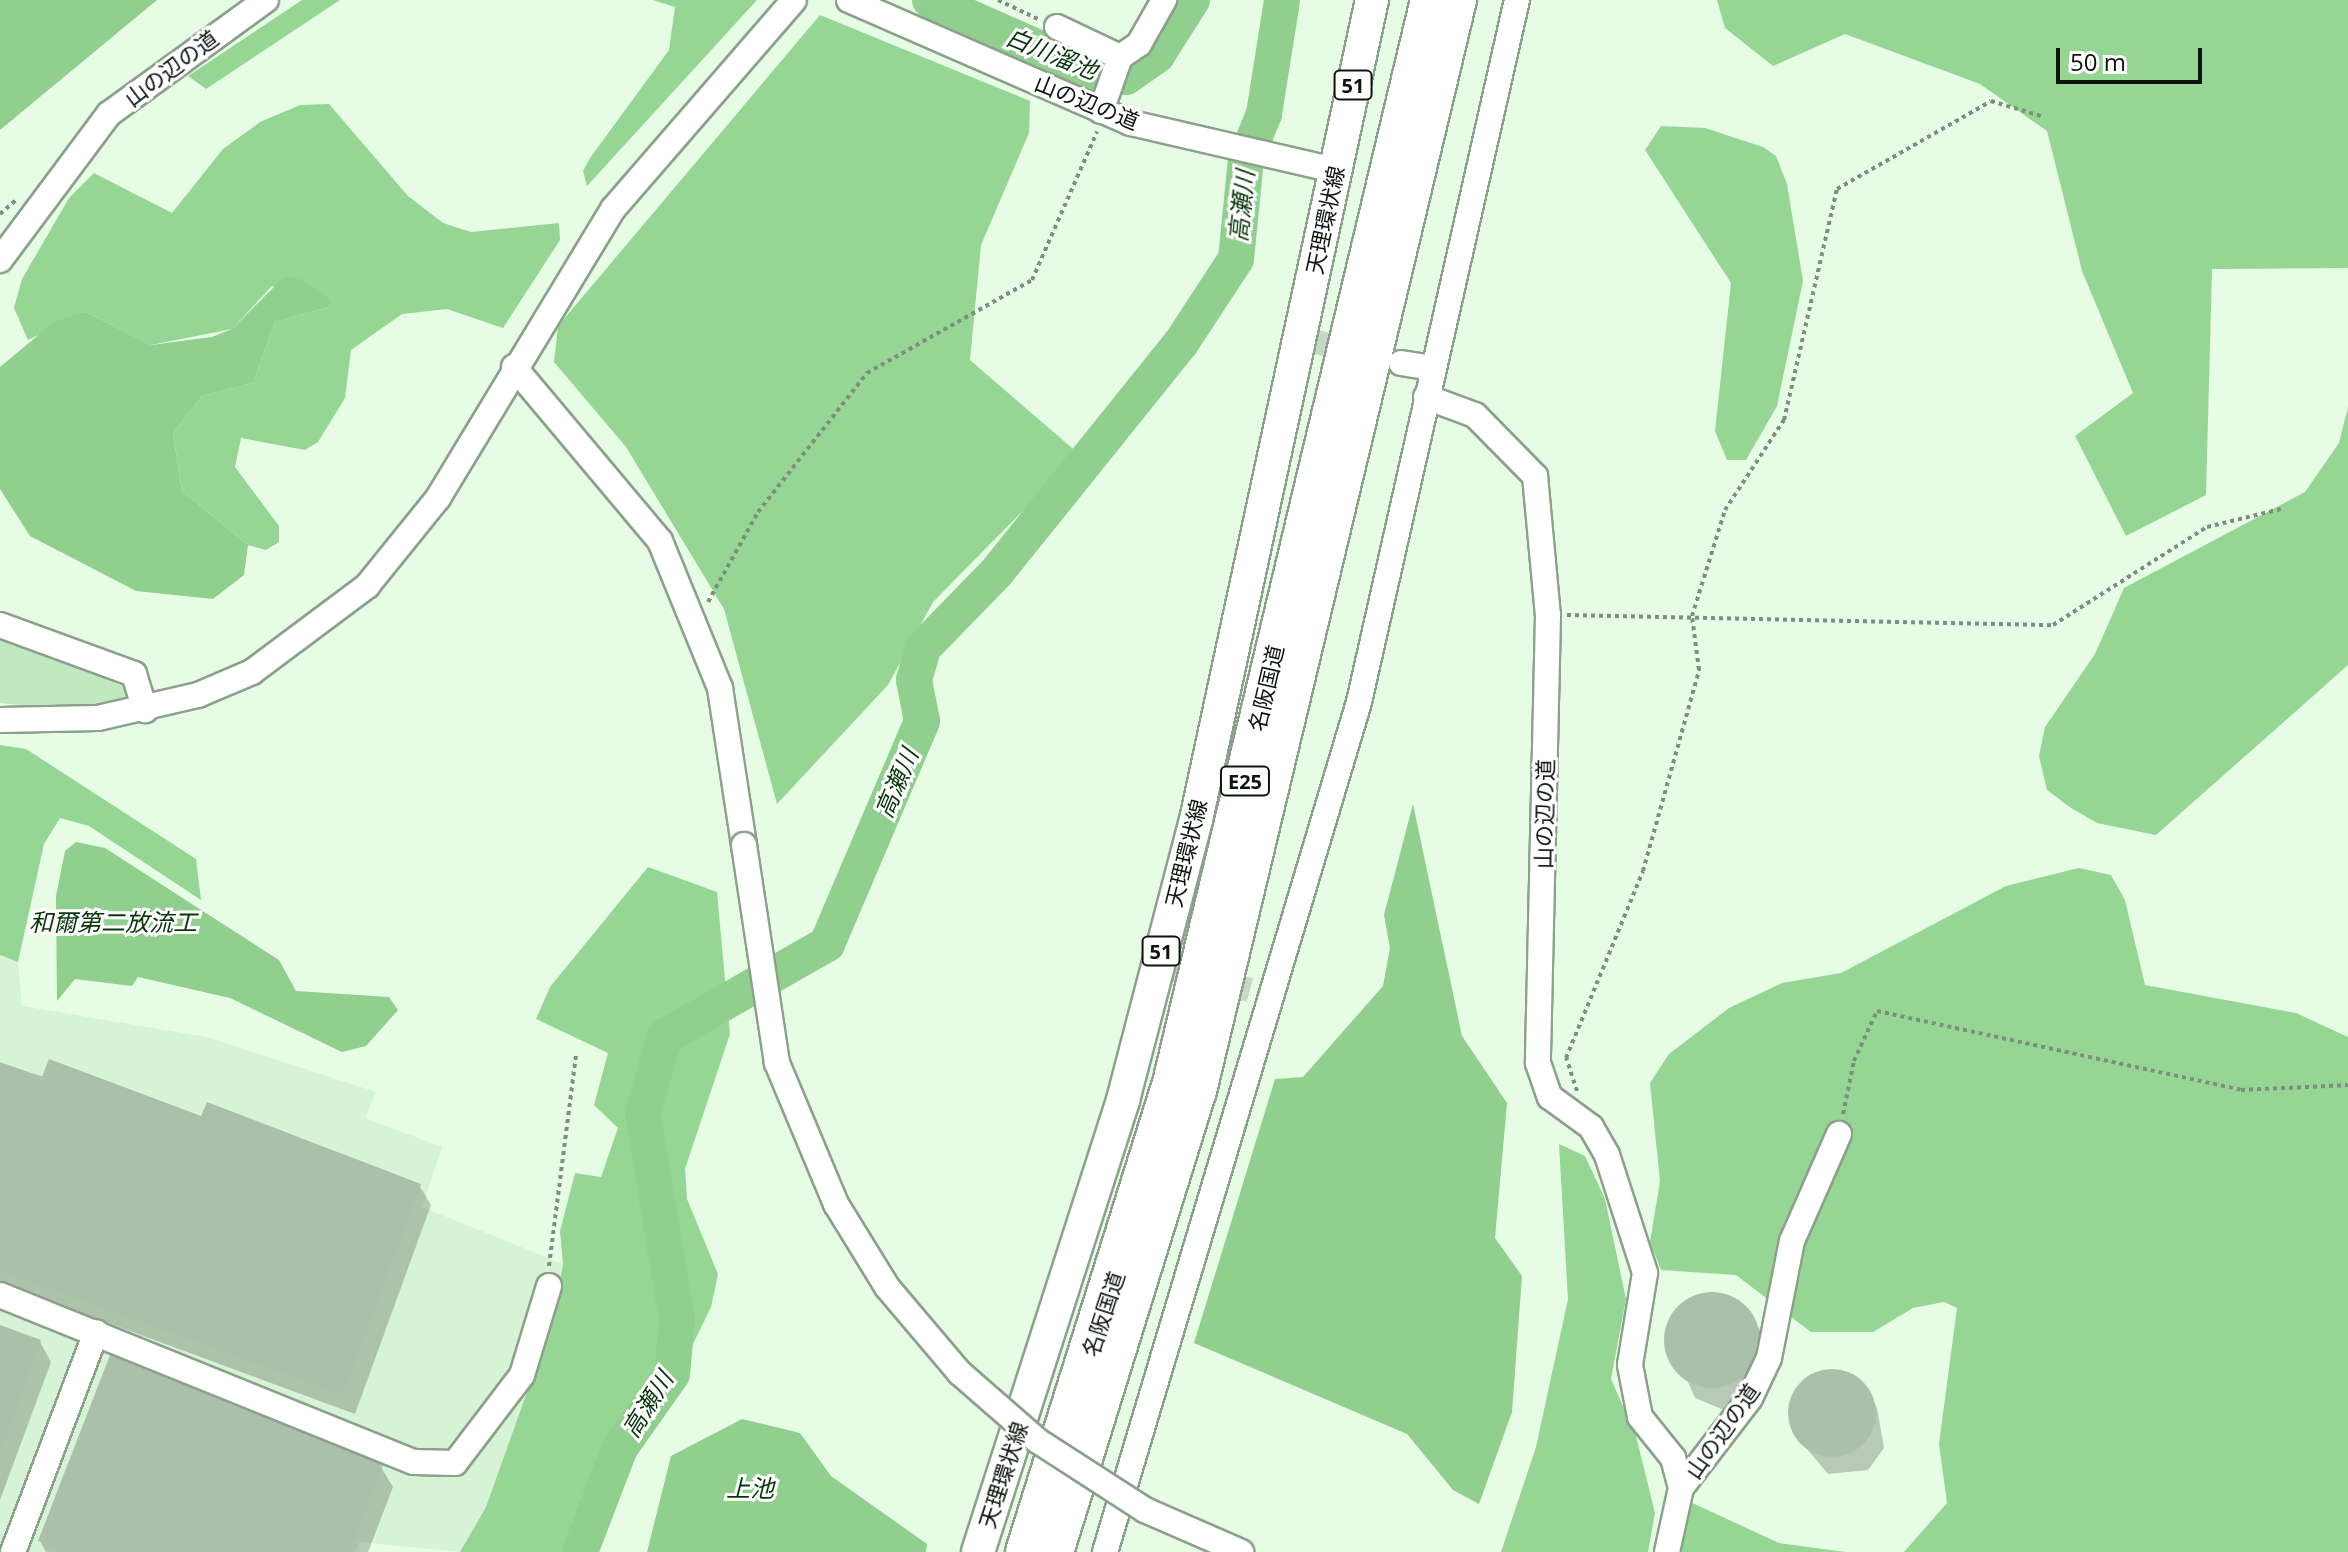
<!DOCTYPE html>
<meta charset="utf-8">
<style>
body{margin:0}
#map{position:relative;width:2348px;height:1552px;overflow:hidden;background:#e6fce4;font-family:"Open Sans","Noto Sans JP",sans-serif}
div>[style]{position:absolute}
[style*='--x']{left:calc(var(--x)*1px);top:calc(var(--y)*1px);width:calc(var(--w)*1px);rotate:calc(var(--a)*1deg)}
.built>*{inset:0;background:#d7f3d5}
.green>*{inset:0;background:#c1e8bf}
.forest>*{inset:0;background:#96d694}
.water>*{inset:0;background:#90cf8e}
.shadow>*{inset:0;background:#0003}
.river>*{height:36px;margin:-18px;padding:0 18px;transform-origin:18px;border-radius:18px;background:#90cf8e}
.building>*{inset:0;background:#abc0aa}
.round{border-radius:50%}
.minor-tunnel>*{height:24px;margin-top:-12px;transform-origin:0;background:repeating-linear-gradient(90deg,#c5d9c4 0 24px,transparent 0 36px)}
.path>*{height:4px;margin-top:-2px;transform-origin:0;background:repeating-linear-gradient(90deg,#7f8e7e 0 4px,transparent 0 8px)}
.roads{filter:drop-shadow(2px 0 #8ca18b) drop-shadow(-2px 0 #8ca18b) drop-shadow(0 2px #8ca18b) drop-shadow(0 -2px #8ca18b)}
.minor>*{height:24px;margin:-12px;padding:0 12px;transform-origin:12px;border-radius:12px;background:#fff}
.major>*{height:32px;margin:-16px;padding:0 16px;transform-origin:16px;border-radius:16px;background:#fff}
.highway>*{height:36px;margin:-18px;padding:0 18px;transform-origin:18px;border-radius:18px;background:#fff}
.bridges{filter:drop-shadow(2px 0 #8ca18b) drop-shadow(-2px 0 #8ca18b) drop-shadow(0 2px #8ca18b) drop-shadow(0 -2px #8ca18b)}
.minor-bridge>*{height:24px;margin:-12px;padding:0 12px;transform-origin:12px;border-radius:12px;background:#fff}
span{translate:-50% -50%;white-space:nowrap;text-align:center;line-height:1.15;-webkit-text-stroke:6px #fff;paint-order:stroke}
.shield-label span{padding:2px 6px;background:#fff;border:2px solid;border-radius:6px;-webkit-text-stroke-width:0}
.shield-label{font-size:20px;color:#0c140c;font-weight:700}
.street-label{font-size:22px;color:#0c140c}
.water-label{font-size:24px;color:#07350a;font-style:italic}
.scale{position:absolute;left:2056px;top:48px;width:146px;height:36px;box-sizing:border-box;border:4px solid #0c140c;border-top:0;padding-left:10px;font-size:24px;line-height:28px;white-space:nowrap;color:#0c140c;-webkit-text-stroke:6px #fff;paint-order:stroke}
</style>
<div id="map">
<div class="built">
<div style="clip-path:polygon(0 955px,18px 962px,22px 1006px,207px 1037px,376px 1092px,365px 1118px,442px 1147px,422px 1207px,563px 1264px,554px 1316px,486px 1507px,460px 1552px,359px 1542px,355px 1552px,0 1552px)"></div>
</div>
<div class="green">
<div style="clip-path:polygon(0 635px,122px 686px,133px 703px,61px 709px,0 703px)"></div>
</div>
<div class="forest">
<div style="clip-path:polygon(302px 0,340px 0,206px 89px,188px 76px)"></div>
<div style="clip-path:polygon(653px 0,757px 0,587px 186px,583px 171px,590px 158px,669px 50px,675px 7px)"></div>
<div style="clip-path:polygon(1717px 0,2348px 0,2348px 268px,2212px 269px,2206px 495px,2126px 536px,2075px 436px,2133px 393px,2082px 271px,2047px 131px,1980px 84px,1845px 34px,1773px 66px,1725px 28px)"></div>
<div style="clip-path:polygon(820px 15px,1030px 101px,1029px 133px,981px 245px,970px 360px,1079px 454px,933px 602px,888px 685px,777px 804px,724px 609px,626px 447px,554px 362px,558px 326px)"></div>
<div style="clip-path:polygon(329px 104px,408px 196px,443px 223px,471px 232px,559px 223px,560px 240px,503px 328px,447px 309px,402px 314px,351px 350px,345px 398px,318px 442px,305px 450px,241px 438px,235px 467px,279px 526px,279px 542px,266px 550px,248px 545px,182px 491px,173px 433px,202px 396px,253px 383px,275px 322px,329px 307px,272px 286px,232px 329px,151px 345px,86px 312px,28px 340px,14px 308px,22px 279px,69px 198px,94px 173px,172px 213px,223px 149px,260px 122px,300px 105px)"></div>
<div style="clip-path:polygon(1661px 126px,1705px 128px,1763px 147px,1776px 156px,1787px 184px,1803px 281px,1777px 406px,1746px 460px,1727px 460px,1715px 431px,1731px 283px,1645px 150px)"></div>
<div style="clip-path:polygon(2348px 407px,2348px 665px,2156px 835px,2097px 823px,2071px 808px,2047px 790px,2039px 756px,2045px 727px,2095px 654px,2124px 588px,2305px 492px,2339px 443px)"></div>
<div style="clip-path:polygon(0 745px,26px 749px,196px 859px,201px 900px,89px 826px,60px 818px,44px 844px,18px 962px,0 955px)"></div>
<div style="clip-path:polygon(648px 867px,717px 892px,730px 1034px,685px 1169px,687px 1199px,718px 1274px,711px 1307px,681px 1369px,625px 1438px,582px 1536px,567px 1552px,460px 1552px,486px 1507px,554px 1316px,563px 1264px,560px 1231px,575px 1173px,601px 1177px,618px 1128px,594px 1105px,608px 1053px,536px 1019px,550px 987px)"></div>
<div style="clip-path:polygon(2079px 868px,2111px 875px,2125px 900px,2145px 985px,2296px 1013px,2348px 1037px,2348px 1552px,1904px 1552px,1947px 1503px,1939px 1444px,1957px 1308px,1944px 1302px,1913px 1308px,1873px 1332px,1811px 1332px,1736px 1275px,1661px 1270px,1650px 1242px,1660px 1181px,1650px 1083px,1669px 1054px,1729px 1008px,1782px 983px,1841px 973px,2006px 886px)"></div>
<div style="clip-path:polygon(1559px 1144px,1585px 1156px,1605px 1199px,1626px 1299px,1611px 1379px,1636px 1436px,1655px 1513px,1648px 1552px,1501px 1552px,1536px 1447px,1568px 1299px)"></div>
<div style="clip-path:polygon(1686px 1500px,1779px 1543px,1845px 1552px,1673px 1552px)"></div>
</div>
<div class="water">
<div style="clip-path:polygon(0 0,157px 0,0 130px)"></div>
<div style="clip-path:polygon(284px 277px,300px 279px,331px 300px,329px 307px,275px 322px,253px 383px,202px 396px,173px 433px,182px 491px,248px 545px,244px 575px,213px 599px,136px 591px,30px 536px,0 489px,0 367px,54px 322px,86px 312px,151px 345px,212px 337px,232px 329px)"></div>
<div style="clip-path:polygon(1413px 804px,1462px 1036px,1507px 1103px,1495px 1238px,1522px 1276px,1512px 1412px,1479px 1504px,1453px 1490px,1407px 1434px,1194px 1343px,1275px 1079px,1303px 1077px,1383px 986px,1390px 948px,1384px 915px)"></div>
<div style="clip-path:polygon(76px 842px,105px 848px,279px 960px,296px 991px,389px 997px,398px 1010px,366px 1046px,342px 1052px,230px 998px,138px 977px,132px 986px,75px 979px,57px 1001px,56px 896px,65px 851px)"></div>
<div style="clip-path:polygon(742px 1419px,800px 1433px,831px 1476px,927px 1544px,926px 1552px,647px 1552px,671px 1456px)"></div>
</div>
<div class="shadow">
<div style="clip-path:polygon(0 1064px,419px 1185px,431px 1205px,355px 1414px,0 1283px)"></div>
<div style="clip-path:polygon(1708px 1293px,1739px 1300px,1771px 1345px,1752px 1402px,1724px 1410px,1695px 1398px,1667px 1335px,1680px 1306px)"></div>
<div style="clip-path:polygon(0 1327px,40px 1342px,51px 1362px,0 1500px)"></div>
<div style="clip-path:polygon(1842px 1372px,1865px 1387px,1877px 1408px,1884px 1448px,1868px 1470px,1828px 1474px,1795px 1435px,1790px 1407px,1802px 1382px)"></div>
<div style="clip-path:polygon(381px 1467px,393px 1487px,368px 1552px,46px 1552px,40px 1541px)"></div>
</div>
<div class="river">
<div style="--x:930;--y:0;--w:184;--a:23.8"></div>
<div style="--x:1098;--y:74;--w:28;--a:6"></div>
<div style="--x:1126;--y:77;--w:38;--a:-35"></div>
<div style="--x:1157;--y:55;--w:65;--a:-57.5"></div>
<div style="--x:580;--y:1552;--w:111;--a:-69"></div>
<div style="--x:620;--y:1448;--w:90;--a:-54.9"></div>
<div style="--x:672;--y:1374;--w:54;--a:-84.7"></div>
<div style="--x:677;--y:1320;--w:209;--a:-99.4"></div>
<div style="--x:643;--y:1114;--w:80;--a:-74.7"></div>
<div style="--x:664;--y:1037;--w:188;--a:-29.7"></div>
<div style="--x:827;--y:944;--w:242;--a:-66.9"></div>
<div style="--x:922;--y:721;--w:42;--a:-101"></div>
<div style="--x:914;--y:680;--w:33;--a:-74"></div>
<div style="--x:923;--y:648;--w:105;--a:-45.8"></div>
<div style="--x:996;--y:573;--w:295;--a:-51.2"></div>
<div style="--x:1181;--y:343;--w:100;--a:-56.8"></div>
<div style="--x:1236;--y:259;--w:101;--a:-84.3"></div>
<div style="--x:1246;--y:158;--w:48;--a:-67.8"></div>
<div style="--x:1264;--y:114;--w:115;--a:-81"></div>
</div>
<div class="building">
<div style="clip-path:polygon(49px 1059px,201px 1116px,207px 1102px,421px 1184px,343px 1395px,0 1271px,0 1062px,42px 1077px)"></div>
<div class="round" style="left:1664px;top:1292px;width:96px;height:96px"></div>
<div style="clip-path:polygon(0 1325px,41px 1340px,2px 1447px,0 1446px)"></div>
<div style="clip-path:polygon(110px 1355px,383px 1465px,349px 1552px,65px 1552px,38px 1541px)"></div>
<div class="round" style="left:1788px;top:1369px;width:88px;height:88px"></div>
</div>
<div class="minor-tunnel">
<div style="--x:1316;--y:342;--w:45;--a:12.8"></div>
<div style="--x:1157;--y:966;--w:124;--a:14.5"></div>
</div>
<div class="path">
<div style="--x:998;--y:0;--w:47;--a:25.5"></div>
<div style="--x:0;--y:214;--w:21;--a:-41"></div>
<div style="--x:708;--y:602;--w:103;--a:-60.9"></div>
<div style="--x:758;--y:512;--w:177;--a:-51.9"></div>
<div style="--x:867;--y:373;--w:189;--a:-29.4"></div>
<div style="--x:1032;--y:280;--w:162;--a:-66.3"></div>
<div style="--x:1567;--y:615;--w:486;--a:1.2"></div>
<div style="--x:2053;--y:625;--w:183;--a:-32.5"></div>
<div style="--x:2207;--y:527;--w:80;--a:-13.7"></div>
<div style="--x:1577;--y:1091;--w:35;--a:-108"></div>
<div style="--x:1566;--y:1058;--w:202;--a:-67.6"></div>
<div style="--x:1643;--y:871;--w:209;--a:-74.4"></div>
<div style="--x:1699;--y:670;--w:54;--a:-97.4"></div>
<div style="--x:1692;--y:616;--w:111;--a:-72.7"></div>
<div style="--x:1725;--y:510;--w:108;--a:-56.8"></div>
<div style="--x:1784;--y:420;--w:237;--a:-77.1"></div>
<div style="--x:1837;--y:189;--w:177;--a:-29.7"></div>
<div style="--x:1991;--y:101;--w:55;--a:16.8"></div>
<div style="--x:1843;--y:1114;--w:54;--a:-78.3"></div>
<div style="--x:1854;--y:1061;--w:55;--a:-65.3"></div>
<div style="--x:1877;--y:1011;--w:372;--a:12.2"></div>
<div style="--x:2241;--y:1090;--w:107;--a:-2.7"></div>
<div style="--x:549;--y:1266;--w:214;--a:-82.7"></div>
</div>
<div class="roads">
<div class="minor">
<div style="--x:849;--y:0;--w:308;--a:23.6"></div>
<div style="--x:1131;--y:123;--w:209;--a:13"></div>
<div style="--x:1057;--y:27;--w:70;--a:25.5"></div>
<div style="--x:1101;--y:111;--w:57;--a:-70.6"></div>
<div style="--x:1120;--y:57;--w:23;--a:-34"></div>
<div style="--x:1139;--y:44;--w:51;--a:-60.4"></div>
<div style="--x:0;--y:260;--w:182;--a:-53.3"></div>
<div style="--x:109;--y:114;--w:194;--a:-36"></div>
<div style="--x:1401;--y:363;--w:31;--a:9"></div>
<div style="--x:514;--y:367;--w:227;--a:50"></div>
<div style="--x:660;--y:541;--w:159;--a:67.8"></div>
<div style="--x:720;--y:688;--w:159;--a:81.3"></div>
<div style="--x:1426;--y:397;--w:52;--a:20.2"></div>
<div style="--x:1475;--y:415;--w:86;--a:45.5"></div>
<div style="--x:1535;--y:476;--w:140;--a:84.7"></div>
<div style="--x:1548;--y:615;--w:448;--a:91.3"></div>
<div style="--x:1538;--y:1063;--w:36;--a:71"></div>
<div style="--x:1550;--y:1097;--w:51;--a:36.2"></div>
<div style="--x:1591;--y:1127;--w:32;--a:60"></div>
<div style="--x:1607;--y:1155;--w:124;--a:72.1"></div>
<div style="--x:1645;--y:1273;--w:93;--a:99.3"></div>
<div style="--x:1630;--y:1365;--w:53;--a:79.1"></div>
<div style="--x:1640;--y:1417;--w:53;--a:51.2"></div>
<div style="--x:1673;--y:1458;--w:31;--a:75"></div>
<div style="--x:0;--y:625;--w:143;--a:20.1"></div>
<div style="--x:134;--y:674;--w:38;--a:73"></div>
<div style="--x:0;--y:720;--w:98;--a:-1.2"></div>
<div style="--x:98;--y:718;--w:103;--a:-13"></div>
<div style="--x:198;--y:695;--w:59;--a:-23.1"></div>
<div style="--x:252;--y:672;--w:144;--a:-36.8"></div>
<div style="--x:367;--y:586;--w:113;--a:-51.1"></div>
<div style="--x:438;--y:498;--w:338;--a:-58.8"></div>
<div style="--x:613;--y:209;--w:276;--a:-49.1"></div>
<div style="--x:0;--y:1295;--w:446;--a:22"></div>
<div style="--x:414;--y:1462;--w:41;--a:1.4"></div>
<div style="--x:455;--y:1463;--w:111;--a:-52.7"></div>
<div style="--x:522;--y:1375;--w:93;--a:-73.1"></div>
<div style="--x:13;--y:1552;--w:235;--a:-69.3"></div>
<div style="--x:1105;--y:1552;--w:887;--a:-73.36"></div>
<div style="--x:1359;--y:702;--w:720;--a:-77.32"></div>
<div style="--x:1667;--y:1552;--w:66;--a:-77.7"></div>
<div style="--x:1681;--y:1488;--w:113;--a:-52.5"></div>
<div style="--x:1750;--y:1398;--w:44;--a:-64.6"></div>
<div style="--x:1769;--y:1358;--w:119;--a:-78.9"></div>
<div style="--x:1792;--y:1241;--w:117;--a:-66.3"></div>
</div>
<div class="major">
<div style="--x:978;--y:1552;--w:475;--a:-72.2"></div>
<div style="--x:1123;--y:1100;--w:289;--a:-75.4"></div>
<div style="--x:1196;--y:820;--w:839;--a:-77.89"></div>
</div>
<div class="highway">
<div style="--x:1024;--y:1552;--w:491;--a:-72.6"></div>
<div style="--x:1171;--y:1083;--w:1113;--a:-76.6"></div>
<div style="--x:1055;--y:1552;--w:483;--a:-72.8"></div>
<div style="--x:1198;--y:1091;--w:1122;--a:-76.6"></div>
</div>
</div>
<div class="bridges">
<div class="minor-bridge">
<div style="--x:744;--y:845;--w:220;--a:81.4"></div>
<div style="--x:777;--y:1063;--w:153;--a:67.3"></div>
<div style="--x:836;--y:1204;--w:97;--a:58.4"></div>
<div style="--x:887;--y:1287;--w:113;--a:49.7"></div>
<div style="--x:960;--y:1373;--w:103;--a:41.1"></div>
<div style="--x:1038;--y:1441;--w:127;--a:32.8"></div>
<div style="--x:1145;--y:1510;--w:105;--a:23.6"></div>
</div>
</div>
<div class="shield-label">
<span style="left:1353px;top:85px">51</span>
<span style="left:1245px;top:781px">E25</span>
<span style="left:1161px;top:951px">51</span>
</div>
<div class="street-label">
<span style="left:171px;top:68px;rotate:-37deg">山の辺の道</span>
<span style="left:1087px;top:102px;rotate:22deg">山の辺の道</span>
<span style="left:1325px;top:220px;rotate:-78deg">天理環状線</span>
<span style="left:1266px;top:688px;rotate:-77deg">名阪国道</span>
<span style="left:1544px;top:814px;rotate:-89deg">山の辺の道</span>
<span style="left:1186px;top:853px;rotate:-76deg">天理環状線</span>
<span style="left:1103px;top:1314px;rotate:-72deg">名阪国道</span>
<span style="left:1722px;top:1431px;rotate:-55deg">山の辺の道</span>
<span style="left:1003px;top:1475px;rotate:-72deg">天理環状線</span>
</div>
<div class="water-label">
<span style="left:1052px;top:53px;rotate:22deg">白川溜池</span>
<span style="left:1241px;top:206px;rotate:-84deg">高瀬川</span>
<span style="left:896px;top:783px;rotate:-67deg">高瀬川</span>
<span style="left:113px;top:922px">和爾第二放流工</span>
<span style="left:647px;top:1404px;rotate:-58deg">高瀬川</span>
<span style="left:750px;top:1488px">上池</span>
</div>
<div class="scale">50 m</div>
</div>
